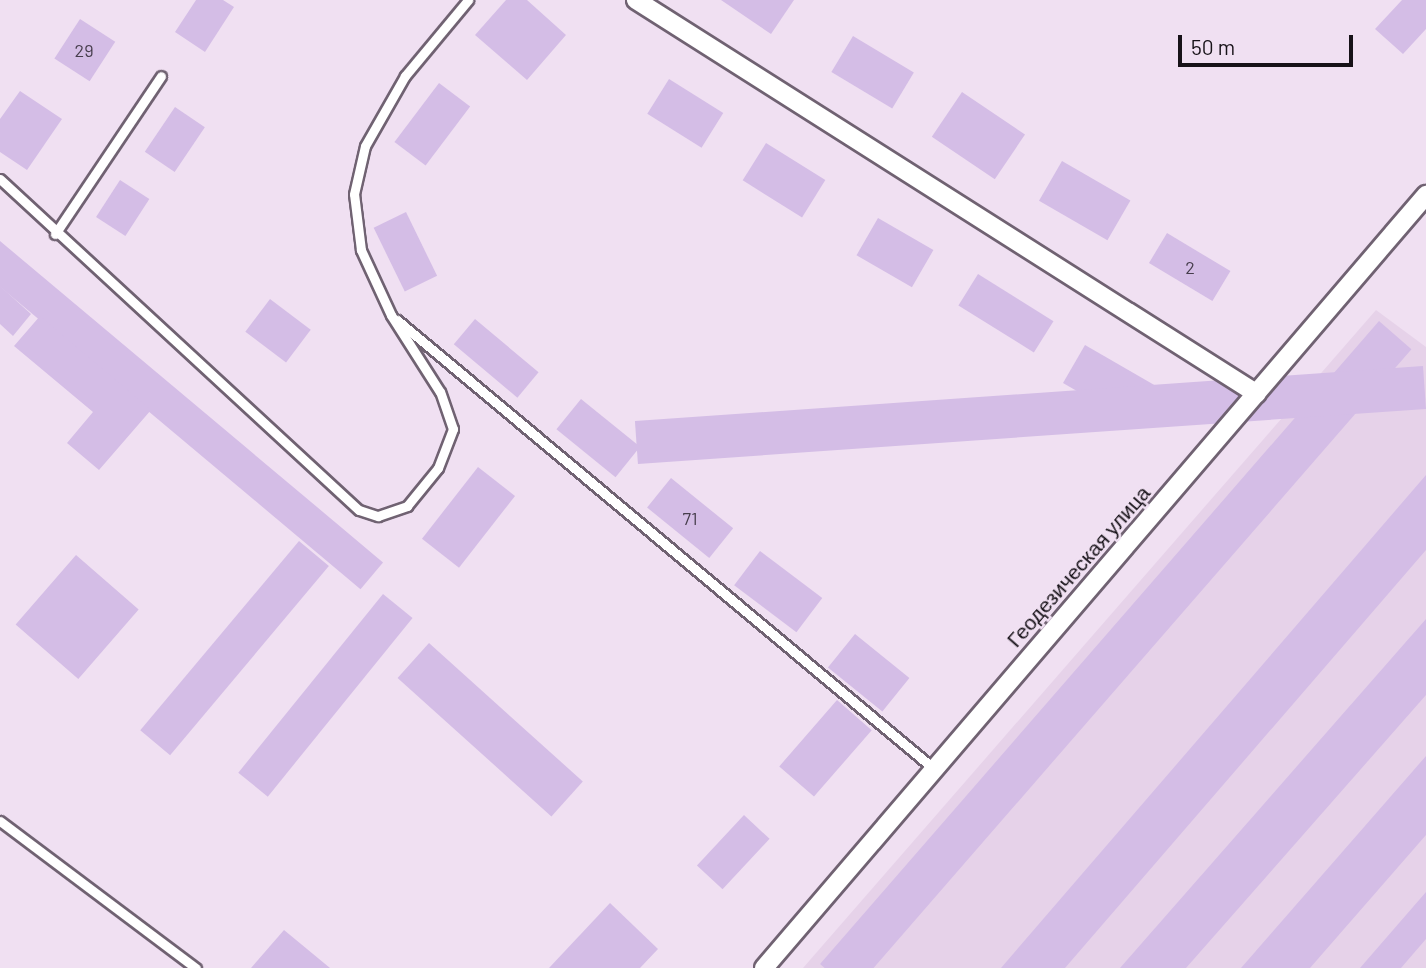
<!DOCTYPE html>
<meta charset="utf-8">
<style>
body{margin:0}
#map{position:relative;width:1426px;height:968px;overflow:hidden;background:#f0e0f2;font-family:Barlow,sans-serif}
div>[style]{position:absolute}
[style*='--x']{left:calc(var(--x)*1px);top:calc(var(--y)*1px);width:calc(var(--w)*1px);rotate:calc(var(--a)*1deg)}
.built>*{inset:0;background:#e6d2e9}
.building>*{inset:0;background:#d4bde6;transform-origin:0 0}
.roads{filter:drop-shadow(2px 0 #706272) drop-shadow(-2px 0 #706272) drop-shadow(0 2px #706272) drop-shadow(0 -2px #706272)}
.service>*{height:9px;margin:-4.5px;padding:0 4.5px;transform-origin:4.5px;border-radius:4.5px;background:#fff}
.minor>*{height:18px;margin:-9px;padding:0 9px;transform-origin:9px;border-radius:9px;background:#fff}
span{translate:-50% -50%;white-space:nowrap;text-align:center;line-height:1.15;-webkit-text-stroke:5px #f0e0f2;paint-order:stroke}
.number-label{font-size:18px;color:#463d4c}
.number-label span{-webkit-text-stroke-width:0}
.street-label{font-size:21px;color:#171218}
.scale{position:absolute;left:1178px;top:35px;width:175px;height:32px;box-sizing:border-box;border:4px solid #171218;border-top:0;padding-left:9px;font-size:21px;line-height:24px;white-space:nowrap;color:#171218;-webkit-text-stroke:5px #f0e0f2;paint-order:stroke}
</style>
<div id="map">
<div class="built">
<div style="clip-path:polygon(1376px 310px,1426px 347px,1426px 968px,803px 968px)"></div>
</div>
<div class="building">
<div style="clip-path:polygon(196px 0,223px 0,234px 7px,205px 52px,175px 32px)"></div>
<div style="clip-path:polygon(506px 0,527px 0,566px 35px,527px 80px,475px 35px)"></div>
<div style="clip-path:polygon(721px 0,794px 0,771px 34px)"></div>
<div style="clip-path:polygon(1402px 0,1426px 0,1426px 29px,1403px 54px,1375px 29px)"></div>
<div style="left:80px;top:19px;width:42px;height:47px;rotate:33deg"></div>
<div style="left:853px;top:36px;width:71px;height:42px;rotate:31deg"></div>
<div style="left:669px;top:79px;width:64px;height:41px;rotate:32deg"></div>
<div style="left:439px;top:83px;width:39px;height:74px;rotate:37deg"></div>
<div style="clip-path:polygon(20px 91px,62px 119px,27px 170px,0 152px,0 119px)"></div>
<div style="left:962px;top:92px;width:76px;height:54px;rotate:34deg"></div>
<div style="left:175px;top:107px;width:36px;height:54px;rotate:34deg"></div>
<div style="left:766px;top:143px;width:70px;height:44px;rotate:32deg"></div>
<div style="left:1062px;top:161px;width:79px;height:46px;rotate:30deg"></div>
<div style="left:120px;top:180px;width:35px;height:44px;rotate:33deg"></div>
<div style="left:406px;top:212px;width:71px;height:36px;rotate:64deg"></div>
<div style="left:878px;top:218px;width:64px;height:43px;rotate:30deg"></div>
<div style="left:1167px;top:233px;width:74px;height:35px;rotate:31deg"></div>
<div style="left:0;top:241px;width:500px;height:35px;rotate:40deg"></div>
<div style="left:978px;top:274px;width:89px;height:37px;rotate:32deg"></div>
<div style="clip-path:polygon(0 286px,31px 314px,13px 336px,0 324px)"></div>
<div style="left:270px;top:299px;width:51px;height:41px;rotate:37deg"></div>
<div style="clip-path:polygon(40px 316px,151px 410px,99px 470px,67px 443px,93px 412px,14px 346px)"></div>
<div style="left:475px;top:319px;width:83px;height:33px;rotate:40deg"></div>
<div style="left:1379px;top:321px;width:43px;height:852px;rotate:41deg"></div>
<div style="left:1085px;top:345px;width:87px;height:44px;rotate:30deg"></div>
<div style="left:1423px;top:366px;width:43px;height:790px;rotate:86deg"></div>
<div style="left:581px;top:399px;width:76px;height:39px;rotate:39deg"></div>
<div style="left:478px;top:467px;width:47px;height:91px;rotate:38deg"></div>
<div style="clip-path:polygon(1426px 475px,1426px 550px,1065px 968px,1001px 968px)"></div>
<div style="left:671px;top:478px;width:80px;height:38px;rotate:39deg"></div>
<div style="left:299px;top:541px;width:39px;height:247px;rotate:40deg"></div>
<div style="left:760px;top:551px;width:78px;height:43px;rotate:37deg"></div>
<div style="left:76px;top:555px;width:83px;height:92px;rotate:41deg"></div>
<div style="left:383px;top:594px;width:38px;height:230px;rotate:39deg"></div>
<div style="clip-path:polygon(1426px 619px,1426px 695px,1186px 968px,1120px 968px)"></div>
<div style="left:855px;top:634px;width:70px;height:43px;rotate:39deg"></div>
<div style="left:429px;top:643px;width:207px;height:47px;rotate:42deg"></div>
<div style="left:837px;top:700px;width:46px;height:88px;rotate:41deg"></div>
<div style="clip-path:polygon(1426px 756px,1426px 835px,1310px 968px,1241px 968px)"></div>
<div style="left:744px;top:815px;width:35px;height:69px;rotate:43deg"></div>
<div style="clip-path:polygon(1426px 892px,1426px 939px,1401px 968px,1360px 968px)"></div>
<div style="clip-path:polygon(610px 903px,658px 949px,640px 968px,549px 968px)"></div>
<div style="clip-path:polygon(284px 930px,330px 968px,251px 968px)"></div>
</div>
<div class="roads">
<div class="service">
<div style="--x:0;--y:179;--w:488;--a:42.7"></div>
<div style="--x:359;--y:510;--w:20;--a:18"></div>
<div style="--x:378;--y:516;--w:31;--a:-19"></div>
<div style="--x:407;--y:506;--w:49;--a:-50.8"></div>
<div style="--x:438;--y:468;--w:42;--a:-69"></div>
<div style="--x:453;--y:429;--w:39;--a:-109"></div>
<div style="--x:440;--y:392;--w:91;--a:-122.5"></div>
<div style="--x:391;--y:315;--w:72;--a:-114.8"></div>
<div style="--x:361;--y:250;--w:56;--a:-97.1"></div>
<div style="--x:354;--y:194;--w:49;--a:-77.1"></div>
<div style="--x:365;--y:146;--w:81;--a:-60.3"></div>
<div style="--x:405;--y:76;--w:99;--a:-50.3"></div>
<div style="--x:55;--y:234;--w:190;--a:-56.1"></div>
<div style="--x:397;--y:320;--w:699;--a:39.89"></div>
<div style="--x:0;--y:821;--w:245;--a:36.9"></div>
</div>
<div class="minor">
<div style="--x:636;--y:0;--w:735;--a:32.39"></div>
<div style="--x:764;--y:968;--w:1018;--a:-49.42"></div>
</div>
</div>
<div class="number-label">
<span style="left:84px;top:50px">29</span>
<span style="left:1190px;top:267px">2</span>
<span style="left:690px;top:518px">71</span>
</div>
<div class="street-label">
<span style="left:1078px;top:566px;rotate:-49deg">Геодезическая улица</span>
</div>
<div class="scale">50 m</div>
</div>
